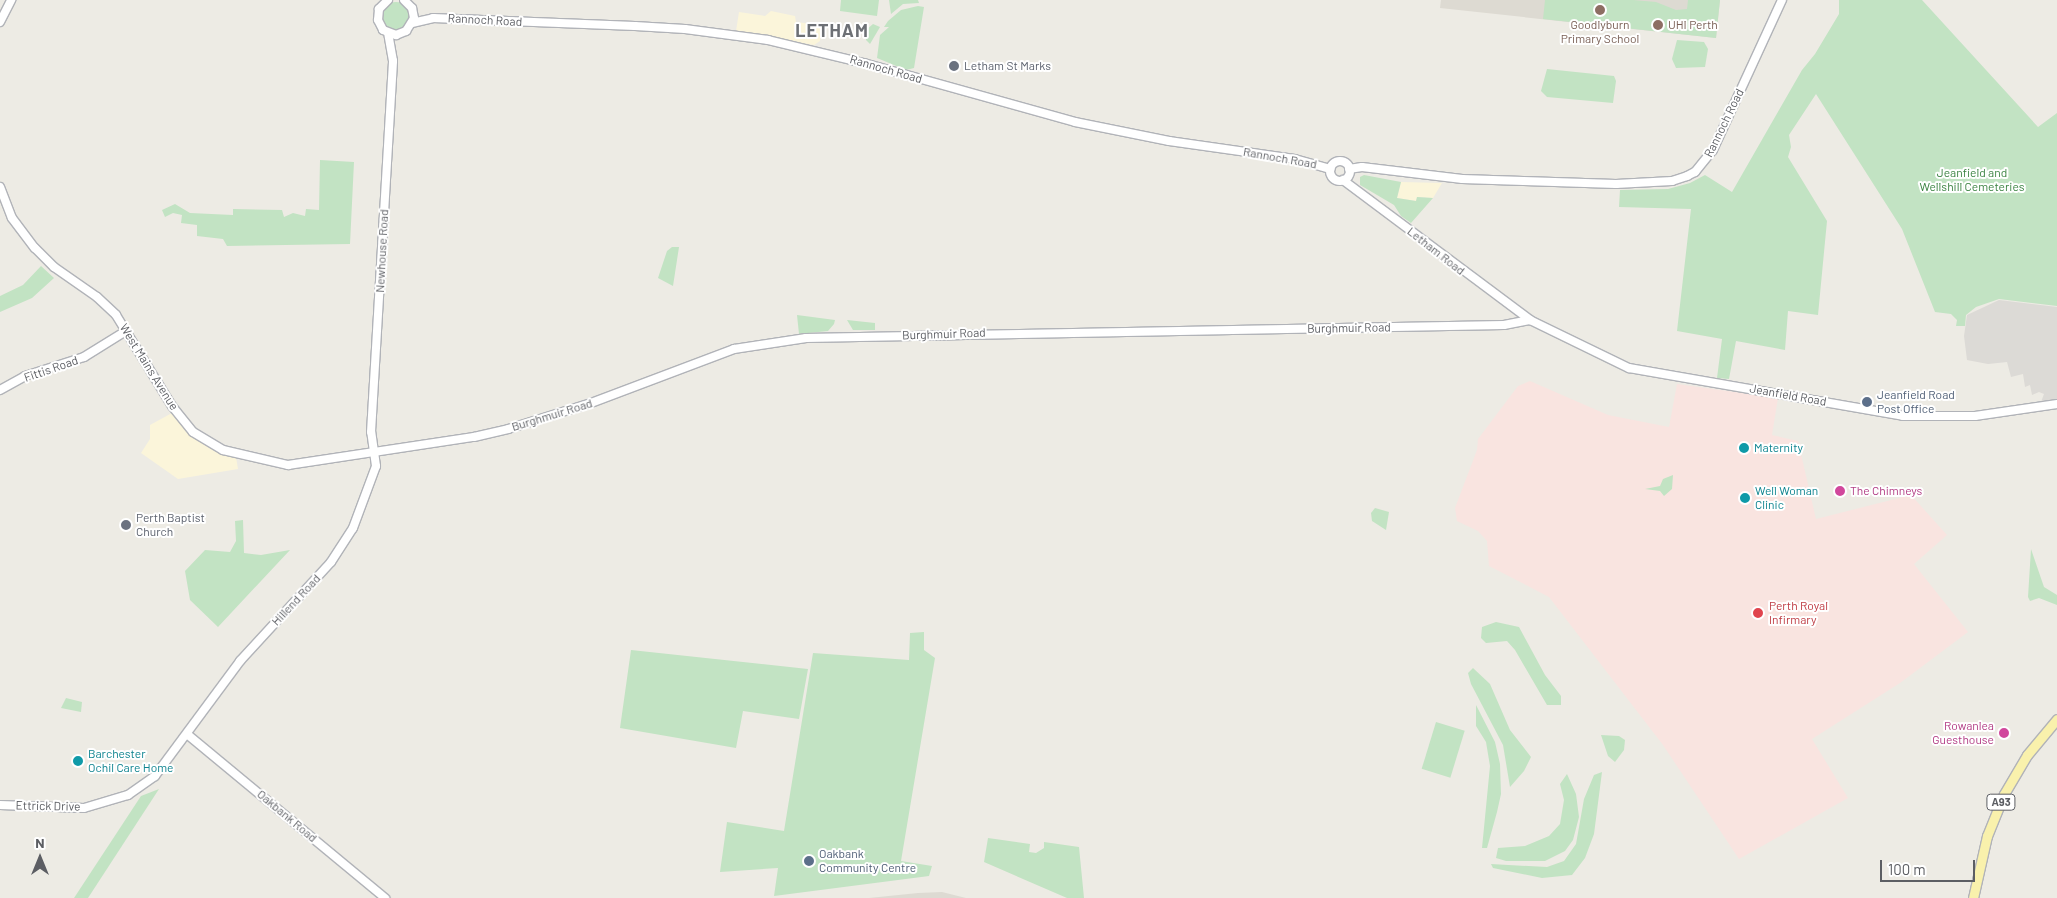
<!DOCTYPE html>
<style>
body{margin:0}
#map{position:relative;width:2057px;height:898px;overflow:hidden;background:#edebe4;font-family:Barlow,sans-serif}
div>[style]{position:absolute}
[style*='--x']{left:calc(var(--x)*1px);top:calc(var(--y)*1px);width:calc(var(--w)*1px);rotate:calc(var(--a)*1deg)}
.commercial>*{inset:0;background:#fbf5da}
.industrial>*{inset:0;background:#dcdad6}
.education>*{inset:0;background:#dddad2}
.medical>*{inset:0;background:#f9e4e0}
.green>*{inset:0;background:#c2e3c3;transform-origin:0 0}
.round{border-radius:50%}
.roads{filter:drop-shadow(1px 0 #b1b3b8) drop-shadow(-1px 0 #b1b3b8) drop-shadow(0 1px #b1b3b8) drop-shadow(0 -1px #b1b3b8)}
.tertiary>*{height:8px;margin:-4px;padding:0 4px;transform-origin:4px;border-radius:4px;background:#fff}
.tertiary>.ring{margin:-4px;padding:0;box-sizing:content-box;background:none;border:8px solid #fff;border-radius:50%}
.primary>*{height:9px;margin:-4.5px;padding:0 4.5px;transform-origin:4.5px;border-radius:4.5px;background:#f9f1ac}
.dots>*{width:14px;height:14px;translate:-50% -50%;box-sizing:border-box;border:2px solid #fff;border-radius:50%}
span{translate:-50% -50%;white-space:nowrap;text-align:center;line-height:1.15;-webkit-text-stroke:4px #fff;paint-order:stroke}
.shield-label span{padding:1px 4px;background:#fff;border:1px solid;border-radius:4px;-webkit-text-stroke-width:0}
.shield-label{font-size:11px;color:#5c5e63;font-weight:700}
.street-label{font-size:12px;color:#5c5e63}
.education-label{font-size:12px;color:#785e54}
.left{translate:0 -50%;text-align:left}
.worship-label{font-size:12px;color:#5b616d}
.park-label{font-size:12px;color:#3b8342}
.service-label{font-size:12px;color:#4e5e75}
.culture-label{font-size:12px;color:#0d838f}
.hotel-label{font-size:12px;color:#b23c85}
.right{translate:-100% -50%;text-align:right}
.health-label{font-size:12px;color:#be3a42}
.district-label{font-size:18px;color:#6d7075;font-weight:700;letter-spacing:1px}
.north{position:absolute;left:15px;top:833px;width:50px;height:50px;-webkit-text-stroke:4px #fff;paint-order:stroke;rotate:0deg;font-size:14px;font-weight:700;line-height:20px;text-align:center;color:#5c5e63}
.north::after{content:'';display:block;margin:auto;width:18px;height:22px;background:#5c5e63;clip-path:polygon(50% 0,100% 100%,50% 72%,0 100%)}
.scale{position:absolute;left:1880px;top:860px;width:95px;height:22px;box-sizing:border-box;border:2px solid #5c5e63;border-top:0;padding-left:6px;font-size:15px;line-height:18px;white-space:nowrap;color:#5c5e63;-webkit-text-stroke:4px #fff;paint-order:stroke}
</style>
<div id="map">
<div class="commercial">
<div style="clip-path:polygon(771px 11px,795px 16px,796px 22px,821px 25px,820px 41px,814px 45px,736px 31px,739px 12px,765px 16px)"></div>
<div style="clip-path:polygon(1401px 182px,1442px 183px,1433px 198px,1417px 197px,1416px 201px,1397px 198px)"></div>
<div style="clip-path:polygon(172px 413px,189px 434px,214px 451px,236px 457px,238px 469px,178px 479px,141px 453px,150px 439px,150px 425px)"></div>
</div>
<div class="industrial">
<div style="clip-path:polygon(1999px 300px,2057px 307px,2057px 401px,2041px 402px,2044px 394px,2039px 392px,2032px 395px,2030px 385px,2025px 387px,2023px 374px,2011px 377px,2007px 362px,1988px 364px,1967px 360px,1964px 336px,1967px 315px)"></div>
</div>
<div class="education">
<div style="clip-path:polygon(1441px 0,1720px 0,1716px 38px,1440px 8px)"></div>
<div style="clip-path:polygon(942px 892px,966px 898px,869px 898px,918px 893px)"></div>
</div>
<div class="medical">
<div style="clip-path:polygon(1530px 381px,1608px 415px,1669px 427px,1677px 384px,1778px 398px,1772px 435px,1798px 441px,1816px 519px,1911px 495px,1947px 535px,1914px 564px,1968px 632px,1900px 683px,1812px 739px,1848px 798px,1739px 859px,1663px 745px,1549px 597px,1489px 566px,1487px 541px,1478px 531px,1457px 521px,1455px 508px,1477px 450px,1478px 439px,1518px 386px)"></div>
</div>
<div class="green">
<div style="clip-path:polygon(841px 0,879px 0,877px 16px,840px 11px)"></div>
<div style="clip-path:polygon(889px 0,918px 0,919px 3px,903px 4px,891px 14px)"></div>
<div style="clip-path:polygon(1545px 0,1633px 0,1656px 2px,1676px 10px,1687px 9px,1688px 0,1720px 0,1716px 38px,1543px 19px)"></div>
<div style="clip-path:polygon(1839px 0,1922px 0,2038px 127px,2057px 113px,2057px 306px,1999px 299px,1976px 307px,1966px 315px,1965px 326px,1956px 326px,1957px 320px,1951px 314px,1935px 312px,1902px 229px,1816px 94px,1789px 135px,1791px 147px,1788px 157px,1827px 221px,1818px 315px,1788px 311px,1785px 350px,1736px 341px,1729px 379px,1717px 378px,1722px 339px,1677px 331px,1691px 209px,1619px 207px,1620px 190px,1668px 189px,1690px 183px,1705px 175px,1732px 192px,1802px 70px,1815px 54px,1839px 14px)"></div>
<div class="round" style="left:382px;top:2px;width:28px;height:28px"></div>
<div style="clip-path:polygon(918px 6px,924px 7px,914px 68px,906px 70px,877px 58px,880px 35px,889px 27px,884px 27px,888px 21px,901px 10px)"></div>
<div style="clip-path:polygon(873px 24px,880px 27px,870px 44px,866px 40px,866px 30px)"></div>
<div style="clip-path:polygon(1677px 40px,1704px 42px,1708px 49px,1705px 67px,1676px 68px,1672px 59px)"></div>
<div style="clip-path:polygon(1547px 69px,1614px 76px,1616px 81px,1613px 103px,1547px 97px,1541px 91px)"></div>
<div style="clip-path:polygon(320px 160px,354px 162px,350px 244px,227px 246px,223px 239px,197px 236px,197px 225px,181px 223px,182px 215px,173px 213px,165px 217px,162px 210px,175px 204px,190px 213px,233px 215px,233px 209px,282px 210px,284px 217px,293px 213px,305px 216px,306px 209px,319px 210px)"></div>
<div style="clip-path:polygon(1364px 175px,1401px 182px,1397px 198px,1416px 201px,1417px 197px,1433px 198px,1411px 223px,1401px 216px,1394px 205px,1360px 185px,1360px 177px)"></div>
<div style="clip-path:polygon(672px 247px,679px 247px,673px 286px,658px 278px,667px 251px)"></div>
<div style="clip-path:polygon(41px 266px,54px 278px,32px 298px,0 312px,0 296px,23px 285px)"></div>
<div style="clip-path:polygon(797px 315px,835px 320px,834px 324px,828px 331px,799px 334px)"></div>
<div style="clip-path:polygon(847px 320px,875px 323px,875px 330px,853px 330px)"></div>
<div style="clip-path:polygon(1673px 475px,1672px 489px,1664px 496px,1660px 491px,1645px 489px,1660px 486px,1663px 479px)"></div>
<div style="clip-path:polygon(1375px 508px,1389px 512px,1386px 530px,1372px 521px,1371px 513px)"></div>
<div style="clip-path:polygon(243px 520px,244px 553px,261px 555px,290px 550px,218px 627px,190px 600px,185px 571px,205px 550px,230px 552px,236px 541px,235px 521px)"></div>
<div style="clip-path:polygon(2031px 549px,2044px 587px,2057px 595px,2057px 605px,2039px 598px,2030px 601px,2028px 597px)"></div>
<div style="clip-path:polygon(1496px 622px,1519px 627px,1545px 675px,1561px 696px,1561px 705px,1547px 705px,1515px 650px,1507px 641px,1486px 643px,1481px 638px,1482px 627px)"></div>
<div style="clip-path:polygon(924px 632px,924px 650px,935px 658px,901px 861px,932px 866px,929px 876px,774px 896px,778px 868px,720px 872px,727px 822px,784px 831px,813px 653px,909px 660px,910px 633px)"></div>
<div style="clip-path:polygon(631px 650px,808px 669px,799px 719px,743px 711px,736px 748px,620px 728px)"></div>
<div style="clip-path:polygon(1473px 668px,1490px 684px,1510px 730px,1531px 757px,1524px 771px,1510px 787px,1503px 745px,1471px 684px,1468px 673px)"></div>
<div style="clip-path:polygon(66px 698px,82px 702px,81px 712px,61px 708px)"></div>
<div style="clip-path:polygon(1476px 705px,1495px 742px,1500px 764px,1501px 794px,1497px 812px,1487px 848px,1482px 848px,1490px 766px,1486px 742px,1476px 726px)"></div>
<div style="left:1436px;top:722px;width:30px;height:49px;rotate:17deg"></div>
<div style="clip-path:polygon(1601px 735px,1619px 736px,1625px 740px,1624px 750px,1615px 762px,1608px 756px)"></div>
<div style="clip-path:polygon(1602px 772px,1594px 834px,1585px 858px,1572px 875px,1542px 878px,1493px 868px,1491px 864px,1547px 867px,1564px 861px,1576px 844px,1584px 799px,1594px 775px)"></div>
<div style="clip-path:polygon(1567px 774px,1576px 794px,1579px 817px,1573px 840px,1565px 851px,1545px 861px,1506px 861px,1496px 858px,1498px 848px,1525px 846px,1549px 836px,1560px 824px,1564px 800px,1560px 784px)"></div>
<div style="clip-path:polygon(159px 789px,88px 898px,74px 898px,141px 796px)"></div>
<div style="clip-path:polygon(988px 838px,1030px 844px,1029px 852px,1036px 853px,1044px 848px,1044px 842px,1079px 847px,1084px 898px,1067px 898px,984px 862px)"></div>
</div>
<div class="roads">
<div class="tertiary">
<div style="--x:388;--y:0;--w:13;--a:135"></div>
<div style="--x:379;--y:9;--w:11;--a:95"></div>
<div style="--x:378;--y:20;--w:11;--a:63"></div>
<div style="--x:383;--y:30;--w:14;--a:21"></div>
<div style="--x:396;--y:35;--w:11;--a:-22"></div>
<div style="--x:406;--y:31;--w:15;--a:-58"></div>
<div style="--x:414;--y:18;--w:10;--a:-101"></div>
<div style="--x:412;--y:8;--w:11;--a:-135"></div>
<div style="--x:0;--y:22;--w:25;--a:-63"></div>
<div style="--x:412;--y:23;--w:22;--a:-13"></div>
<div style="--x:433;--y:18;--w:202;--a:2.3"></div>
<div style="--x:635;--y:26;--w:50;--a:3.4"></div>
<div style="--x:685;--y:29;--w:84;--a:7.5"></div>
<div style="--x:768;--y:40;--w:99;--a:13.5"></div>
<div style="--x:864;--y:63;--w:219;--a:15.6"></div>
<div style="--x:1075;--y:122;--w:96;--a:11.4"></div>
<div style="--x:1169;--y:141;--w:127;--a:8.1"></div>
<div style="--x:1295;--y:159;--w:37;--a:16"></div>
<div class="ring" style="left:1330px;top:161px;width:12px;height:12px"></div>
<div style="--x:1349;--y:169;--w:13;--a:-9"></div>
<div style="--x:1362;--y:167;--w:101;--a:6.8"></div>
<div style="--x:1462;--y:179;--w:154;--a:1.9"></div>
<div style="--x:1616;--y:184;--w:56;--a:-3.1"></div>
<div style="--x:1672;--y:181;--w:16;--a:-18"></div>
<div style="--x:1687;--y:176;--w:9;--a:-27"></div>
<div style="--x:1695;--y:172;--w:28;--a:-51"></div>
<div style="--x:1713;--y:150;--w:165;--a:-65.3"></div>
<div style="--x:1343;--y:180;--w:234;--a:36.8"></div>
<div style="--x:1530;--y:320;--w:110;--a:25.9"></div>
<div style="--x:1629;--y:368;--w:278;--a:9.9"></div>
<div style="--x:1903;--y:416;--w:72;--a:0"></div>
<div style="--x:1975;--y:416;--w:83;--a:-8.3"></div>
<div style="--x:0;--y:187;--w:33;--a:69"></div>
<div style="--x:12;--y:218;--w:38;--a:53"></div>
<div style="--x:35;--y:248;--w:27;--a:45"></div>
<div style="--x:54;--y:267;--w:52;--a:34.9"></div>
<div style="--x:97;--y:297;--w:26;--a:43"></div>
<div style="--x:116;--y:315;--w:107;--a:58.4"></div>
<div style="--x:172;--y:406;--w:33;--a:51"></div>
<div style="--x:193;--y:432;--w:35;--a:31"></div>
<div style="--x:223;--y:450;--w:67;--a:13"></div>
<div style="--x:288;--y:465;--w:188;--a:-8.6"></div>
<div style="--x:474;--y:437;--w:35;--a:-13"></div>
<div style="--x:508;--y:429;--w:87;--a:-17.4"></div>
<div style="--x:591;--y:403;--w:153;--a:-20.7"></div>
<div style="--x:734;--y:349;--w:73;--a:-8.7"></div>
<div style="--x:806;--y:338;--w:698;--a:-1.07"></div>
<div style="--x:1504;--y:325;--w:26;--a:-11"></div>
<div style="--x:0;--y:390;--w:29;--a:-29"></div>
<div style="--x:25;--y:376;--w:62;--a:-17.9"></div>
<div style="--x:84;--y:357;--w:49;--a:-31.8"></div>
<div style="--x:188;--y:735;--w:256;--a:39.6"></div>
<div style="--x:0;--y:805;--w:84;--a:2"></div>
<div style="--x:84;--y:808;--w:46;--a:-16.5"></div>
<div style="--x:128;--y:795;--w:33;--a:-35"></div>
<div style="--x:155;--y:776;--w:143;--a:-53.5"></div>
<div style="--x:240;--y:661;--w:134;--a:-47.4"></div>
<div style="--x:331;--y:562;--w:40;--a:-57.1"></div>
<div style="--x:353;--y:528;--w:66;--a:-69.6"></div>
<div style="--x:376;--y:466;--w:34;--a:-98"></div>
<div style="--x:371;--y:432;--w:372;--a:-86.6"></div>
<div style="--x:393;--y:61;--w:28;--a:-100"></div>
</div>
<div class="primary">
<div style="--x:1973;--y:898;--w:64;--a:-77.3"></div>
<div style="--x:1987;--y:836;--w:45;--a:-68"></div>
<div style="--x:2004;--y:794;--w:45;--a:-59.5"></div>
<div style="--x:2027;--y:755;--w:47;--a:-50.2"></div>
</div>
</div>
<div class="dots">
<div style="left:1600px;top:10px;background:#8d6e63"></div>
<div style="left:1658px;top:25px;background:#8d6e63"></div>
<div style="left:954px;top:66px;background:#6b7280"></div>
<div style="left:1867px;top:402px;background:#5c6f8a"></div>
<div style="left:1744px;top:448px;background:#0f9aa8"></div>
<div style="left:1840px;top:491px;background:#d1479c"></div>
<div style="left:1745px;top:498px;background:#0f9aa8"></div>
<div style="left:126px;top:525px;background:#6b7280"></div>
<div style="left:1758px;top:613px;background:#e0444e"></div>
<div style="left:2004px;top:733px;background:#d1479c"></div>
<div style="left:78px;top:761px;background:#0f9aa8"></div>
<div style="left:809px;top:861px;background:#5c6f8a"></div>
</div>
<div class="shield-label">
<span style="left:2001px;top:802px">A93</span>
</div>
<div class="street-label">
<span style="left:485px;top:20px;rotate:3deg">Rannoch Road</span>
<span style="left:886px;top:69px;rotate:16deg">Rannoch Road</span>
<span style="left:1724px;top:123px;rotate:-64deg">Rannoch Road</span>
<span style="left:1280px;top:158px;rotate:10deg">Rannoch Road</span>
<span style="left:382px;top:251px;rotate:-87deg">Newhouse Road</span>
<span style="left:1436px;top:251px;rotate:38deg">Letham Road</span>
<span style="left:1349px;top:328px;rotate:-1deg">Burghmuir Road</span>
<span style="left:944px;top:334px;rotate:-2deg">Burghmuir Road</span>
<span style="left:149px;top:367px;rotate:58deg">West Mains Avenue</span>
<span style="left:51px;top:369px;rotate:-19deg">Fittis Road</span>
<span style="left:1788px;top:395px;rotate:10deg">Jeanfield Road</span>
<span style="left:552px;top:415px;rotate:-17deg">Burghmuir Road</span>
<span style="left:296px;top:600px;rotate:-47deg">Hillend Road</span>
<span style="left:48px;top:806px;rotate:1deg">Ettrick Drive</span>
<span style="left:287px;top:816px;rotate:40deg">Oakbank Road</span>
</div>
<div class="education-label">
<span style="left:1600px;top:32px">Goodlyburn<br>Primary School</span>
<span class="left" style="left:1668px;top:25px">UHI Perth</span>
</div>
<div class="worship-label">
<span class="left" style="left:964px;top:66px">Letham St Marks</span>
<span class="left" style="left:136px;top:525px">Perth Baptist<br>Church</span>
</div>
<div class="park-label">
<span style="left:1972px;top:180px">Jeanfield and<br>Wellshill Cemeteries</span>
</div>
<div class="service-label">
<span class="left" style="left:1877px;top:402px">Jeanfield Road<br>Post Office</span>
<span class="left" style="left:819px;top:861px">Oakbank<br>Community Centre</span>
</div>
<div class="culture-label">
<span class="left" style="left:1754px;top:448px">Maternity</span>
<span class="left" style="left:1755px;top:498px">Well Woman<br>Clinic</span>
<span class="left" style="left:88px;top:761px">Barchester<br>Ochil Care Home</span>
</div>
<div class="hotel-label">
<span class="left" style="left:1850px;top:491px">The Chimneys</span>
<span class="right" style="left:1994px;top:733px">Rowanlea<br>Guesthouse</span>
</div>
<div class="health-label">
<span class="left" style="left:1769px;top:613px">Perth Royal<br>Infirmary</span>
</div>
<div class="district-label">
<span style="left:832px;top:30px">LETHAM</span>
</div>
<div class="north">N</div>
<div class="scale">100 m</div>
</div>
